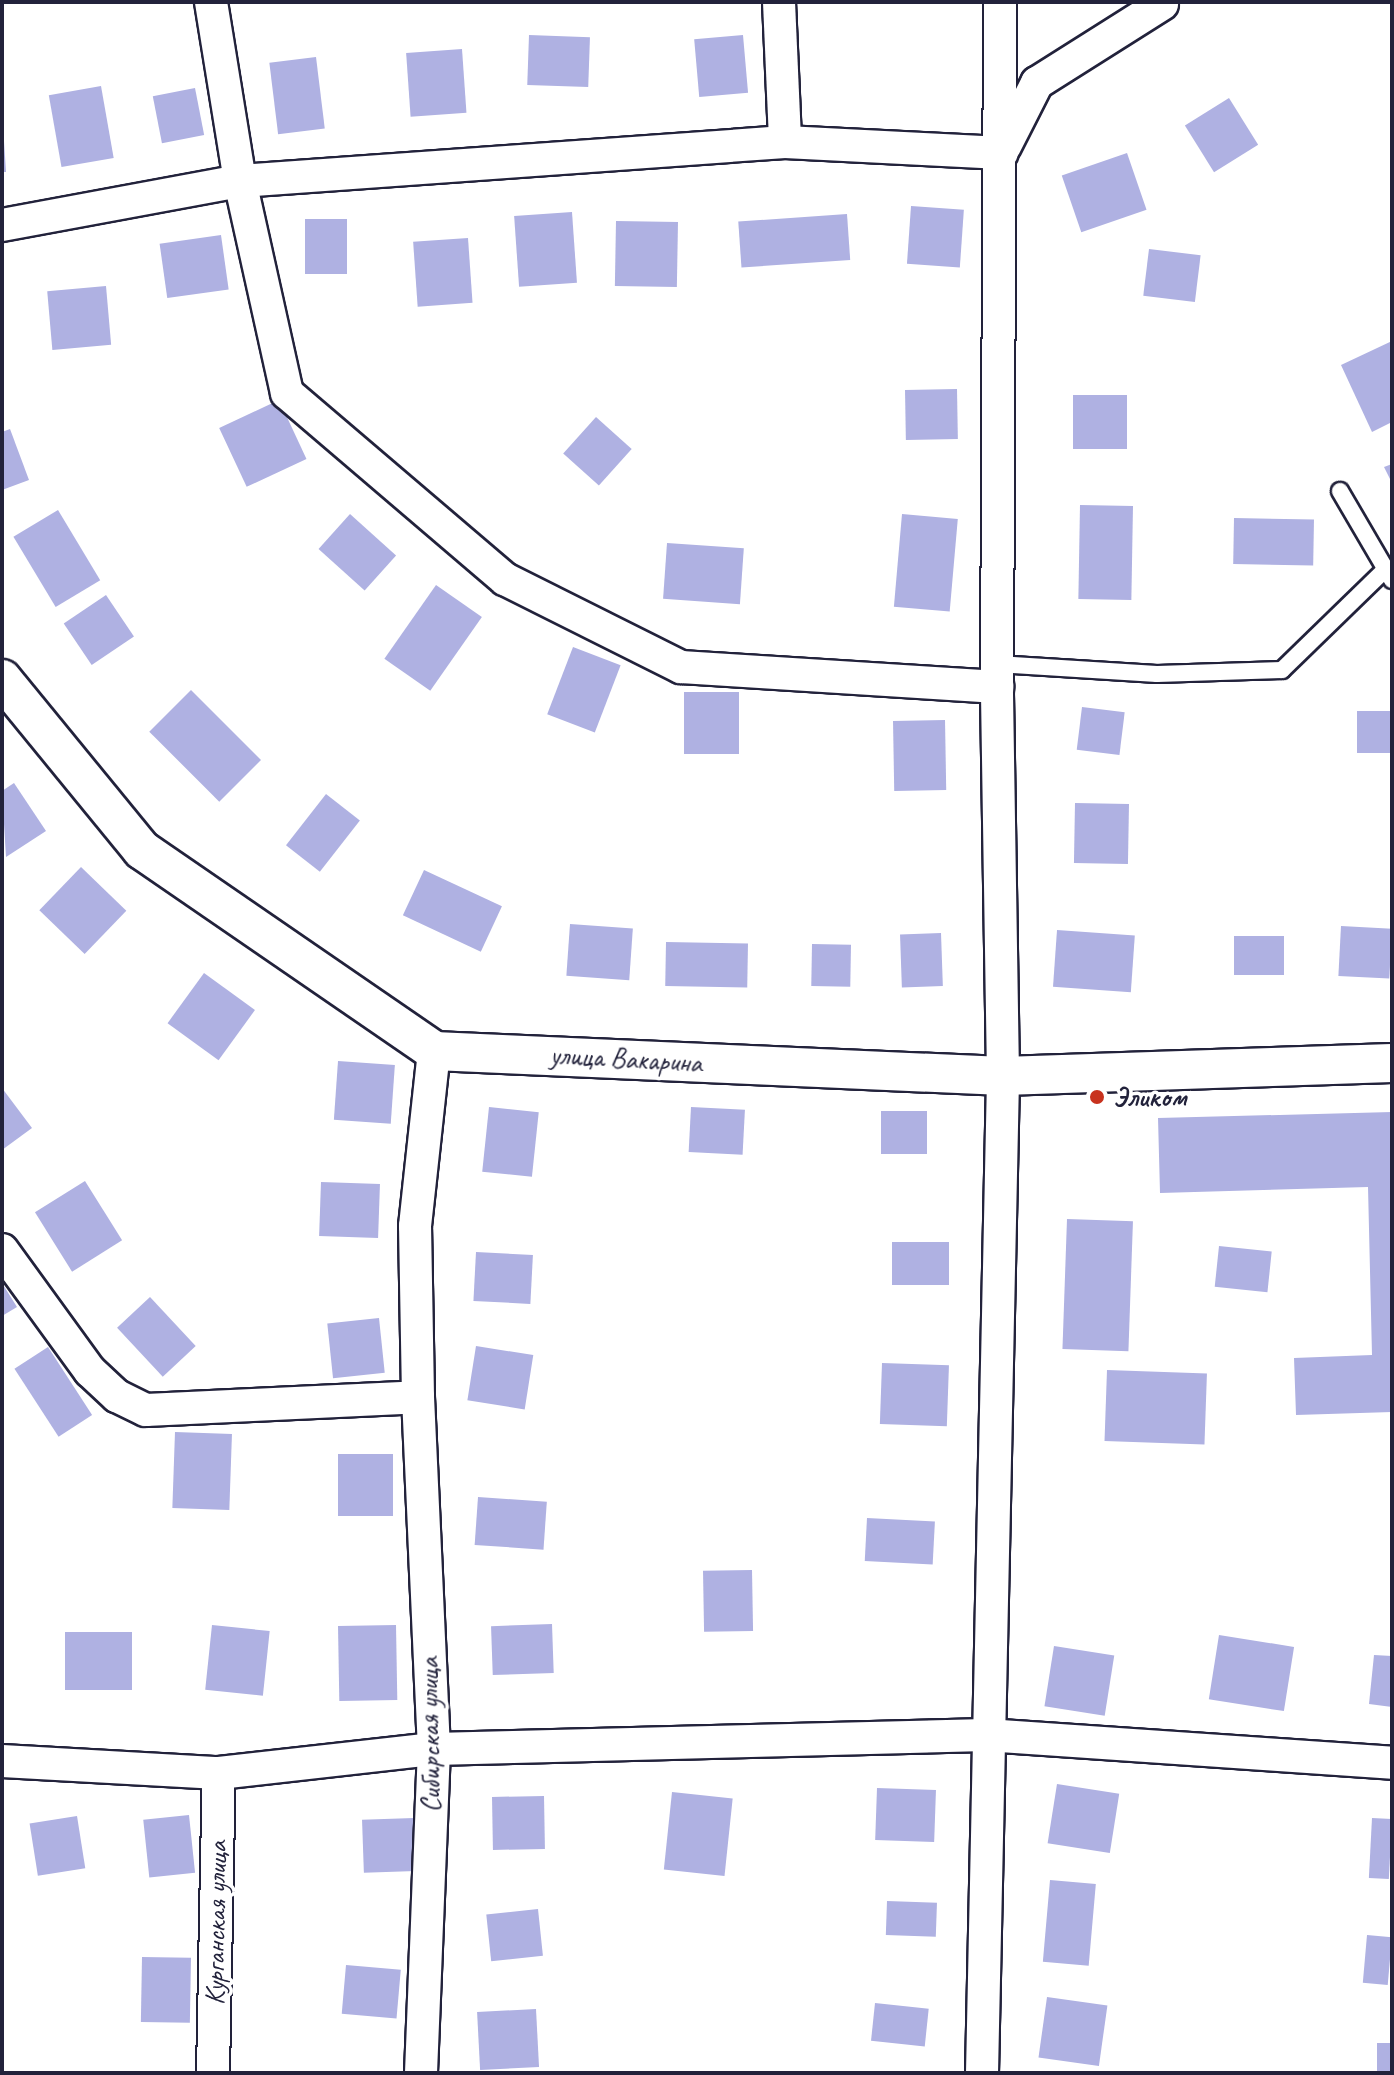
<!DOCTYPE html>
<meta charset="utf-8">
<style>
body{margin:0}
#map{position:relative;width:1394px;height:2075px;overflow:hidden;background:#fff;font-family:Caveat,sans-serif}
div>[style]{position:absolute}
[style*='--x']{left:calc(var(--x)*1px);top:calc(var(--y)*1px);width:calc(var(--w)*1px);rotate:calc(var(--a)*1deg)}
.building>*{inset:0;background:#afb1e2;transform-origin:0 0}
.roads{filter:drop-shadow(2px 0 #22223b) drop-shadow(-2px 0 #22223b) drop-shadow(0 2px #22223b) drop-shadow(0 -2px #22223b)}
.service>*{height:16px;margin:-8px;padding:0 8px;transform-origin:8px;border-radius:8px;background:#fff}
.minor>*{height:32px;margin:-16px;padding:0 16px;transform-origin:16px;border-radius:16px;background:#fff}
.tertiary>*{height:38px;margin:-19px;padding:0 19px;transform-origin:19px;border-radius:19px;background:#fff}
.dots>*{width:22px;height:22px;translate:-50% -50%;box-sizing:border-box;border:4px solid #fff;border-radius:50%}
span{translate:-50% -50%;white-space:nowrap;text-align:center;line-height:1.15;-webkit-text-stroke:7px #fff;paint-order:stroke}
.street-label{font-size:28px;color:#22223b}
.poi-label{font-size:28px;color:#22223b;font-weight:700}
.left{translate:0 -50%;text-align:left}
.frame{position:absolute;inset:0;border:4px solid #22223b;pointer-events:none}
</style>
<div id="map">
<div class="building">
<div style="left:529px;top:35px;width:61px;height:50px;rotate:2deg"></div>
<div style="left:743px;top:35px;width:58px;height:49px;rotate:85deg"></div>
<div style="left:462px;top:49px;width:64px;height:56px;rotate:86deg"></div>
<div style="left:316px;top:57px;width:72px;height:47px;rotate:83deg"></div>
<div style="left:101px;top:86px;width:73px;height:53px;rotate:80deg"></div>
<div style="left:195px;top:88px;width:48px;height:43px;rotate:79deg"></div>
<div style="left:1229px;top:98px;width:55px;height:52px;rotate:58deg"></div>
<div style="clip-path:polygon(2px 141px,4px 141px,6px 172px,2px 172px)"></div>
<div style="left:1127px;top:153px;width:60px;height:69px;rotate:71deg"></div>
<div style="left:911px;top:206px;width:53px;height:58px;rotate:4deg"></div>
<div style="left:572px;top:212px;width:71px;height:58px;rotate:86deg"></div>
<div style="left:847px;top:214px;width:46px;height:109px;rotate:86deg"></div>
<div style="left:305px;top:219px;width:42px;height:55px"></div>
<div style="left:616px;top:221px;width:62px;height:65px;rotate:1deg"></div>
<div style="left:221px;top:235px;width:55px;height:62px;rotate:82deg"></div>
<div style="left:468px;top:238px;width:65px;height:55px;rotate:86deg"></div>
<div style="left:1149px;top:249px;width:52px;height:47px;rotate:7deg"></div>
<div style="left:106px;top:286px;width:59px;height:59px;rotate:85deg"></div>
<div style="clip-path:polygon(1392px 341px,1392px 422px,1372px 432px,1341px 365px)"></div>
<div style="left:957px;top:389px;width:50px;height:52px;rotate:89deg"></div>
<div style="left:1073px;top:395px;width:54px;height:54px"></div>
<div style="left:279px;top:400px;width:65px;height:66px;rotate:65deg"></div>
<div style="left:596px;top:417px;width:48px;height:49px;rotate:42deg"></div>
<div style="clip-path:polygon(10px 429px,29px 480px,2px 490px,2px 432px)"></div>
<div style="clip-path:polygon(1392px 464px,1392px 483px,1384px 467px)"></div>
<div style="left:1080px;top:505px;width:53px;height:94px;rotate:1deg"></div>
<div style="left:58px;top:510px;width:82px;height:52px;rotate:59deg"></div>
<div style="left:350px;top:514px;width:62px;height:47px;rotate:42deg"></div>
<div style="left:902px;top:514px;width:56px;height:93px;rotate:5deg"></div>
<div style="left:1234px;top:518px;width:80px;height:46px;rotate:1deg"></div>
<div style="left:667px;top:543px;width:77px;height:56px;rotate:4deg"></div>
<div style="left:436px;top:585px;width:56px;height:90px;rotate:35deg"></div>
<div style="left:106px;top:595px;width:50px;height:51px;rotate:56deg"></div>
<div style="left:573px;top:647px;width:51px;height:72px;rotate:21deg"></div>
<div style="left:191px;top:690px;width:99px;height:59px;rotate:45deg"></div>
<div style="left:684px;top:692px;width:55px;height:62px"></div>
<div style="left:1082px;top:707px;width:43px;height:43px;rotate:7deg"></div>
<div style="left:1357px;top:711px;width:35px;height:42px"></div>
<div style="left:945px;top:720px;width:70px;height:52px;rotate:89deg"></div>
<div style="clip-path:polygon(14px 783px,46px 831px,6px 857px,2px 791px)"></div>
<div style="left:326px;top:794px;width:43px;height:65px;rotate:38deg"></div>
<div style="left:1075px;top:803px;width:54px;height:60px;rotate:1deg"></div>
<div style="left:81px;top:867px;width:63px;height:60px;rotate:44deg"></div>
<div style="left:424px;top:870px;width:86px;height:50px;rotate:25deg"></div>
<div style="left:570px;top:924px;width:63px;height:52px;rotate:4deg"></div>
<div style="left:1341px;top:926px;width:51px;height:50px;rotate:3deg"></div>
<div style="left:1057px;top:930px;width:78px;height:57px;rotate:4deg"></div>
<div style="left:941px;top:933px;width:53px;height:41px;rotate:88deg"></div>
<div style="left:1234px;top:936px;width:50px;height:39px"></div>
<div style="left:666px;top:942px;width:82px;height:44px;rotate:1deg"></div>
<div style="left:812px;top:944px;width:39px;height:42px;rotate:1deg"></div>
<div style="left:204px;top:973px;width:63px;height:62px;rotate:36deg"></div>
<div style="left:338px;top:1061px;width:57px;height:59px;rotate:4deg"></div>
<div style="clip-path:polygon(2px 1088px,32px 1128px,2px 1150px)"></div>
<div style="left:489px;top:1107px;width:50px;height:65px;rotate:6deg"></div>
<div style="left:691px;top:1107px;width:54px;height:45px;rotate:3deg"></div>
<div style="left:927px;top:1111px;width:43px;height:46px;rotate:90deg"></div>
<div style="clip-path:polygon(1392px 1112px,1392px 1412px,1296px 1415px,1294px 1358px,1372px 1355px,1368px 1187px,1160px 1193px,1158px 1118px)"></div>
<div style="left:85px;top:1181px;width:70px;height:59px;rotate:58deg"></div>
<div style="left:321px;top:1182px;width:59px;height:54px;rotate:2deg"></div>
<div style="left:1067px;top:1219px;width:66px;height:130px;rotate:2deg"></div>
<div style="left:892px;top:1242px;width:57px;height:43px"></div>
<div style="left:1219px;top:1246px;width:53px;height:41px;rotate:6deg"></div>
<div style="left:476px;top:1252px;width:57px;height:49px;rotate:3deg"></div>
<div style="clip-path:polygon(2px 1283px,17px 1307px,2px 1316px)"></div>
<div style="left:150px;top:1297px;width:67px;height:45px;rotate:47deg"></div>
<div style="left:379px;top:1318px;width:55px;height:52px;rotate:84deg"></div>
<div style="left:476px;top:1346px;width:58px;height:55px;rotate:9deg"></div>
<div style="left:48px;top:1347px;width:81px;height:40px;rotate:57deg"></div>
<div style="left:882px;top:1363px;width:67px;height:61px;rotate:2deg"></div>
<div style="left:1107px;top:1370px;width:100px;height:71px;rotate:2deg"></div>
<div style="left:175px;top:1432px;width:57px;height:76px;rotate:2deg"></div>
<div style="left:338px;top:1454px;width:55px;height:62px"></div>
<div style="left:478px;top:1497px;width:69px;height:48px;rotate:4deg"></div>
<div style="left:867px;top:1518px;width:68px;height:43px;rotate:3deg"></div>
<div style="left:752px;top:1570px;width:61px;height:49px;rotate:89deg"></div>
<div style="left:552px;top:1624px;width:49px;height:61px;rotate:88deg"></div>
<div style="left:212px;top:1625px;width:58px;height:65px;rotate:6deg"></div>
<div style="left:396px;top:1625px;width:75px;height:58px;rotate:89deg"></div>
<div style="left:132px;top:1632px;width:58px;height:67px;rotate:90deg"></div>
<div style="left:1219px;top:1635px;width:76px;height:65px;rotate:9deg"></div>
<div style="left:1054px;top:1646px;width:61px;height:61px;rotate:9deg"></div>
<div style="clip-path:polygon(1374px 1655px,1392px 1656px,1392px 1707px,1369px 1704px)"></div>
<div style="left:1057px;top:1784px;width:63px;height:60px;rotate:9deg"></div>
<div style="left:877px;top:1788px;width:59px;height:52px;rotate:2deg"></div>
<div style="left:672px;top:1792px;width:61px;height:78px;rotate:6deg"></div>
<div style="left:544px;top:1796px;width:53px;height:52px;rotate:89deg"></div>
<div style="left:189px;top:1815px;width:58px;height:46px;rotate:84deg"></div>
<div style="left:77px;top:1816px;width:53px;height:48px;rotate:81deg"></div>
<div style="left:414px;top:1818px;width:53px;height:52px;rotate:88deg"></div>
<div style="left:1372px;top:1818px;width:20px;height:60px;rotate:3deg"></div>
<div style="left:1050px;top:1880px;width:46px;height:82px;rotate:5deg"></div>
<div style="left:887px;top:1901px;width:50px;height:34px;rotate:2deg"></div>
<div style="left:538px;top:1909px;width:47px;height:52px;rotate:84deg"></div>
<div style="left:1367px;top:1935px;width:25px;height:48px;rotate:5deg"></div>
<div style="left:142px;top:1957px;width:49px;height:65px;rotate:1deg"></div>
<div style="left:346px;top:1965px;width:55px;height:49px;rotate:5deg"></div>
<div style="left:1047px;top:1997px;width:61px;height:61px;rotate:8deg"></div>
<div style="left:875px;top:2003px;width:54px;height:38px;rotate:6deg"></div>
<div style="left:536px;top:2009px;width:58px;height:59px;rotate:87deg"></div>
<div style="left:1377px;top:2043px;width:15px;height:30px"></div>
</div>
<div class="roads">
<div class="service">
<div style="--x:1340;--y:491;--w:103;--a:59.7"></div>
<div style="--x:997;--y:664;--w:160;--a:3.6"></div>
<div style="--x:1157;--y:674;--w:125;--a:-1.8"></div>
<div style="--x:1282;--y:670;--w:145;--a:-44.2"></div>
</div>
<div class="minor">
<div style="--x:211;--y:2;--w:181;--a:80.8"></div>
<div style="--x:240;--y:181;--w:217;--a:77.5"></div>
<div style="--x:287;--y:393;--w:287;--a:40.5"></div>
<div style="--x:505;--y:579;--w:197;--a:26.6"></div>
<div style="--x:681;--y:667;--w:317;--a:3.6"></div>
<div style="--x:779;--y:2;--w:140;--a:87.5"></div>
<div style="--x:1005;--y:146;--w:71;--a:-63.1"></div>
<div style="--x:1037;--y:83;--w:148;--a:-32.3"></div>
<div style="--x:2;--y:225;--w:242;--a:-10.5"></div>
<div style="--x:240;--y:181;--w:546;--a:-4.09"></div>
<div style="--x:785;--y:142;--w:217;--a:2.9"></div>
<div style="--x:2;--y:1250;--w:150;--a:54"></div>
<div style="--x:90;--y:1371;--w:37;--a:43"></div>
<div style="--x:117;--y:1396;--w:32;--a:26"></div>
<div style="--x:146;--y:1410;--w:272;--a:-2.7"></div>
<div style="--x:418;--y:1397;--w:171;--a:-91"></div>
<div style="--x:415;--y:1226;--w:176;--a:-83.8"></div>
<div style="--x:418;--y:1397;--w:352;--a:87.4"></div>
<div style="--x:434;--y:1749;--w:324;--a:92.3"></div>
<div style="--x:2;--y:1761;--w:217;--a:3.2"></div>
<div style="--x:219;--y:1773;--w:216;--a:-6.4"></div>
<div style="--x:434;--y:1749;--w:552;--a:-1.45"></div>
<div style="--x:986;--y:1735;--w:407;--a:3.9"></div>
<div style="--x:213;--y:2073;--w:300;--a:-88.9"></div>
<div style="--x:982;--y:2073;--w:997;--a:-88.79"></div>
<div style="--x:1003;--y:1076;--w:389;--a:-90.9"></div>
<div style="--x:997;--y:687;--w:685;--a:-89.75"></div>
</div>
<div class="tertiary">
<div style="--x:2;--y:679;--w:221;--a:50.7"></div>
<div style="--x:142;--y:850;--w:354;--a:34.5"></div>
<div style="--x:434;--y:1051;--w:570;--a:2.52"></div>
<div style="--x:1003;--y:1076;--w:389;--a:-1.9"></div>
</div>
</div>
<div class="dots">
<div style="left:1097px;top:1097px;background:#c8321e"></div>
</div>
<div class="street-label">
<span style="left:626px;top:1059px;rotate:3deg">улица Вакарина</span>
<span style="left:430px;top:1735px;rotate:-91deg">Сибирская улица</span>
<span style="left:216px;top:1923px;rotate:-89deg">Курганская улица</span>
</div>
<div class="poi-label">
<span class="left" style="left:1113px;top:1097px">Эликом</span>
</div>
<div class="frame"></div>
</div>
